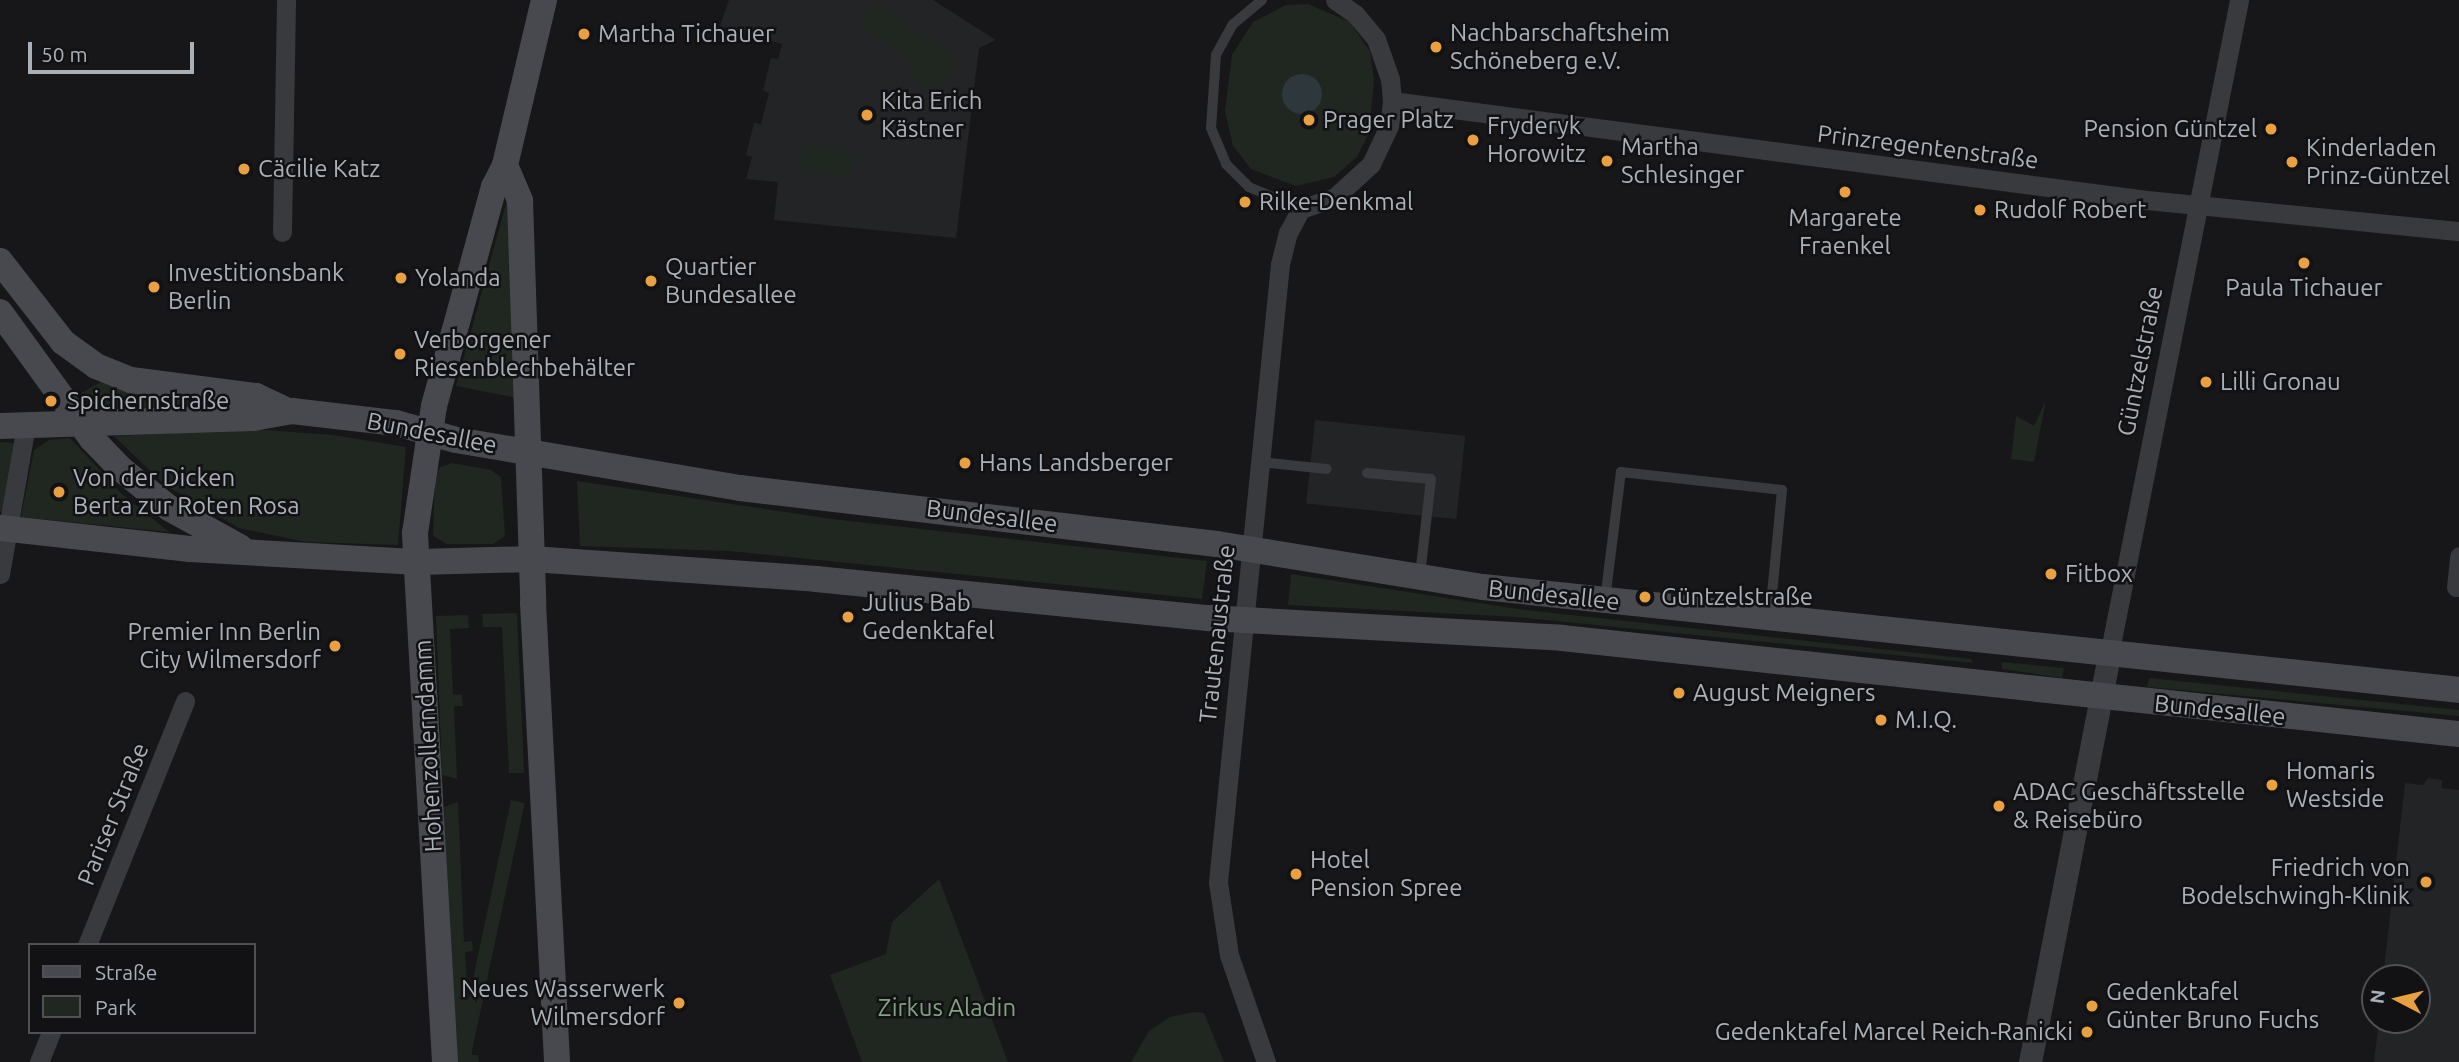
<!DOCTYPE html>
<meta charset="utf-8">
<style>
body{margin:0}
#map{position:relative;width:2459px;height:1062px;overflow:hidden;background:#171719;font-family:Ubuntu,sans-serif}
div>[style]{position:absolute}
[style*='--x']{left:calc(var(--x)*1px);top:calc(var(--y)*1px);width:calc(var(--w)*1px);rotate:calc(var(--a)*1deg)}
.built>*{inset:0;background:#232426;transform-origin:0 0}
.green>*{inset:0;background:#1f2720;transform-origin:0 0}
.water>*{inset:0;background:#2e373c}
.round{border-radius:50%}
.service>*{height:10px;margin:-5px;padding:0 5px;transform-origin:5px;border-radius:5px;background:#393a3e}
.minor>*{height:19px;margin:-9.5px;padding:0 9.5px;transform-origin:9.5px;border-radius:9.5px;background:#393a3e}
.tertiary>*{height:23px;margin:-11.5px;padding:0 11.5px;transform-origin:11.5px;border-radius:11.5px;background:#393a3e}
.secondary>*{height:26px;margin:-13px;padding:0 13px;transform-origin:13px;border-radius:13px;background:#47494e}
.dots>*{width:19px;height:19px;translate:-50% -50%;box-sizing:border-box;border:4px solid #121214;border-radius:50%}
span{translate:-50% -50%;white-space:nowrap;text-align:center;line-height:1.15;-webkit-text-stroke:5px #121214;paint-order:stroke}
.poi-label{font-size:24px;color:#aab0b8}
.left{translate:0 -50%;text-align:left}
.right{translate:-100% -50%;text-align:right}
.street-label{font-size:24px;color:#aab0b8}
.park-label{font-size:24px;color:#83a282}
.legend{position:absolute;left:28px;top:943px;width:228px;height:91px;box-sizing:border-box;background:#121214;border:2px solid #4f5156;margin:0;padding:9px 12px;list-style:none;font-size:21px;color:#aab0b8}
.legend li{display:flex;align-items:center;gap:14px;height:35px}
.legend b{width:35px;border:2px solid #4f5156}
.north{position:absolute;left:2361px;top:964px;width:70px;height:70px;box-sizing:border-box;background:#121214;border:2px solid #4f5156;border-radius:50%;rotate:277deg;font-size:19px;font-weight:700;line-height:28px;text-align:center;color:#aab0b8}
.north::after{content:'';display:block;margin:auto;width:24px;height:32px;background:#e8a041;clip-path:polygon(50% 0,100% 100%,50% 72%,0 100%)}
.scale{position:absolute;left:28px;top:42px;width:166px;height:32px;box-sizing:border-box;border:4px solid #aab0b8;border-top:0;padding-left:9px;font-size:21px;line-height:24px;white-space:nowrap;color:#aab0b8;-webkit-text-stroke:5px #121214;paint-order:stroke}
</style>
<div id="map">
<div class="built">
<div style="clip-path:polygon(729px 0,933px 0,996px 40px,979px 48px,956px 238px,774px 220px,778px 182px,746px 179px,752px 157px,746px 155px,754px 123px,761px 124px,769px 93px,763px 90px,771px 58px,778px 59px,782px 44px,720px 26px)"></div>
<div style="left:1315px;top:420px;width:151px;height:84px;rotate:6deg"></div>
<div style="clip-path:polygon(2428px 778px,2442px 780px,2442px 788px,2459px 790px,2459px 1062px,2374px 1062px,2379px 1020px,2417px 1020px,2417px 978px,2383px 978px,2405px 783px,2423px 785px)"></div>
</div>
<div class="green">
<div style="clip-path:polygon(875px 3px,929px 39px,948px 47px,955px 60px,948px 80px,936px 86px,921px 85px,911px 76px,908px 58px,860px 25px)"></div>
<div style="clip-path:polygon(1308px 4px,1350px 22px,1370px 52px,1374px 80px,1369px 133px,1357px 157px,1334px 177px,1296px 186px,1251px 169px,1233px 146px,1225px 111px,1232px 55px,1253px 22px,1286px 5px)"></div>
<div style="left:804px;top:145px;width:49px;height:26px;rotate:6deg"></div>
<div style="clip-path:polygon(507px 200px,517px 398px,456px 386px)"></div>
<div style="clip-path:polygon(101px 382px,128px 391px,214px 406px,97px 415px,81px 393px)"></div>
<div style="clip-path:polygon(2046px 400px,2034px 462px,2011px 459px,2016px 416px,2034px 426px)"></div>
<div style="clip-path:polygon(249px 429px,333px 435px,406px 447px,398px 545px,306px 542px,239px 528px,165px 485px,114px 436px)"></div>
<div style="clip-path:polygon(70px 438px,121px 493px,169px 532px,21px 517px,34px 450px,49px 440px)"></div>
<div style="clip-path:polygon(0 442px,14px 443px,3px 512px,0 512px)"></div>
<div style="clip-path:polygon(452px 463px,491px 470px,501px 477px,505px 536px,493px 544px,447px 544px,433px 536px,435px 477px,440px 467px)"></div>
<div style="clip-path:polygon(577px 481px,832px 519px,1207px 561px,1202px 599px,729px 551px,580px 546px)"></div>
<div style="clip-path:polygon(1291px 574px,1518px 609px,1971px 659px,1973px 663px,1517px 617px,1288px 605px)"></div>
<div style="clip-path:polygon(517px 613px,524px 773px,509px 773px,502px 627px,483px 627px,482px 614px)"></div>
<div style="clip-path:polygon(468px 615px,469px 628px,450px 629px,453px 694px,462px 695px,463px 706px,454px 706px,457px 779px,442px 775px,436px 616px)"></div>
<div style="clip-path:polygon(2002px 662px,2064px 668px,2062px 678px,2002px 669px)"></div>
<div style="clip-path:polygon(2149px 678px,2459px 710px,2459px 716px,2147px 687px)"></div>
<div style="left:511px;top:800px;width:14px;height:262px;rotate:12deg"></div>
<div style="clip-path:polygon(458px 802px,464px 942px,472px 941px,473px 951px,465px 952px,472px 1055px,478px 1055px,479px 1062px,456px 1062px,453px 1022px,444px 807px)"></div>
<div style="clip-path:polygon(939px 879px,1008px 1062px,862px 1062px,830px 975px,886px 954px,892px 922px)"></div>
<div style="clip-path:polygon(1194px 1012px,1204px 1013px,1224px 1062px,1131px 1062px,1149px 1031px,1170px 1017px)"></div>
</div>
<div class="water">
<div class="round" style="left:1282px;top:74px;width:40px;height:40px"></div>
</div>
<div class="service">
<div style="--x:1262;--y:0;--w:38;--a:140"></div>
<div style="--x:1233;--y:24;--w:35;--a:119"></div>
<div style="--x:1216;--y:55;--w:73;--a:93.9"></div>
<div style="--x:1211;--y:128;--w:39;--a:67"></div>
<div style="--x:1226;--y:164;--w:33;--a:45"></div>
<div style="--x:1249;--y:187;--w:56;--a:22.9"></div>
<div style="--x:1260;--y:462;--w:67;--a:6"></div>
<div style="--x:1367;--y:473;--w:64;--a:5.4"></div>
<div style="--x:1431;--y:479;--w:97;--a:96.5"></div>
<div style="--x:1605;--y:600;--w:129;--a:-82.9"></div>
<div style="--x:1621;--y:472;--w:162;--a:6.4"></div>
<div style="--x:1782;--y:490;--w:125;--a:95.5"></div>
</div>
<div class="minor">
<div style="--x:1392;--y:101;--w:761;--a:7.47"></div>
<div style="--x:2147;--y:200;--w:314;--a:5.7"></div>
<div style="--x:282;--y:232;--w:232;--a:-89"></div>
<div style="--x:0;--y:574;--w:151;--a:-80.1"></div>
<div style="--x:2456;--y:587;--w:31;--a:-84"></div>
<div style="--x:2109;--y:655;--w:668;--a:-78.77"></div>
<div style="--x:87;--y:945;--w:263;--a:-68.1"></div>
<div style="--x:39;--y:1062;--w:32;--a:-68"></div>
<div style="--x:1266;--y:1062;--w:113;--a:-109.1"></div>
<div style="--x:1229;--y:955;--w:74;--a:-98.6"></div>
<div style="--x:1218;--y:882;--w:621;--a:-84.27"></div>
<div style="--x:1280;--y:264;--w:32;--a:-76"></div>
<div style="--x:1288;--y:233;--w:27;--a:-62"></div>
<div style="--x:1301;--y:209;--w:36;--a:-19"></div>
<div style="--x:1335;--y:197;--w:49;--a:-42.5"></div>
<div style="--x:1371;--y:164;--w:42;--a:-64.7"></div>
<div style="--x:1389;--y:126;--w:25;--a:-83"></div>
<div style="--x:1392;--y:101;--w:22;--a:-95"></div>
<div style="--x:1390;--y:79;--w:42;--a:-109.3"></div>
<div style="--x:1376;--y:39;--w:33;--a:-130"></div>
<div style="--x:1355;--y:14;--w:24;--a:-145"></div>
</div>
<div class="tertiary">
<div style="--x:2030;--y:1062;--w:415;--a:-79"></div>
</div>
<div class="secondary">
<div style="--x:505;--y:165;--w:39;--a:67"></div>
<div style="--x:520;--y:201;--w:402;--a:88.1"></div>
<div style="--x:533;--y:603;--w:460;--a:87"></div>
<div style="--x:0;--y:261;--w:103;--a:52.1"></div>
<div style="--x:63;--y:342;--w:41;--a:36"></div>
<div style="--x:96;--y:366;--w:38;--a:22"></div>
<div style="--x:131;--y:380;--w:126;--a:7.3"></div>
<div style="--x:256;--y:396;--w:33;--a:25"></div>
<div style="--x:0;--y:312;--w:157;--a:54.1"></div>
<div style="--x:92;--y:439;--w:42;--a:46"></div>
<div style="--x:121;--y:469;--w:62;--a:39.1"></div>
<div style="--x:169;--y:508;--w:81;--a:28.8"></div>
<div style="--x:0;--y:426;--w:253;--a:-1.8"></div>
<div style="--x:253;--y:418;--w:40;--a:-10"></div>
<div style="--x:292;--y:411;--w:105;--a:6.6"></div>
<div style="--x:396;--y:423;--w:62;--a:15.8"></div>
<div style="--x:456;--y:440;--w:288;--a:9.6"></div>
<div style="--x:740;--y:488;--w:480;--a:6.7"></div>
<div style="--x:1217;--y:544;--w:269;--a:9.2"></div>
<div style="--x:1483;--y:587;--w:981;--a:6.02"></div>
<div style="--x:0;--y:528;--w:191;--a:6.3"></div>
<div style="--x:190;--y:549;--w:228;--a:3.3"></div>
<div style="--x:418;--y:562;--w:114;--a:-1.5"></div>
<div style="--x:532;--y:559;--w:285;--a:4"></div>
<div style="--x:816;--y:579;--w:394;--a:5.7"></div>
<div style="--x:1208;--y:618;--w:355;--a:3.2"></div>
<div style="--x:1562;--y:638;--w:902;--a:6.11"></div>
<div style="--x:445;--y:1062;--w:530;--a:-93.25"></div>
<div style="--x:415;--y:533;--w:128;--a:-81.5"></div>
<div style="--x:434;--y:406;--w:227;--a:-74.7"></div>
<div style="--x:494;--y:187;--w:25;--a:-63"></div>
<div style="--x:505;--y:165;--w:170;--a:-76.7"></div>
</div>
<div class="dots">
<div style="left:584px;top:34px;background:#e8a041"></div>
<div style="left:1436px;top:47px;background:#e8a041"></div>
<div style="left:867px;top:115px;background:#e8a041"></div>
<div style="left:1309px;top:120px;background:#e8a041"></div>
<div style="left:2271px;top:129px;background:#e8a041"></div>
<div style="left:1473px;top:140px;background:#e8a041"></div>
<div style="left:1607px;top:161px;background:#e8a041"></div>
<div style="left:2292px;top:162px;background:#e8a041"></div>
<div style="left:244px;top:169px;background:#e8a041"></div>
<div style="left:1845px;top:192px;background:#e8a041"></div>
<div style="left:1245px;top:202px;background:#e8a041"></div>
<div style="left:1980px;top:210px;background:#e8a041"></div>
<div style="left:2304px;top:263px;background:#e8a041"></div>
<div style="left:401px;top:278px;background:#e8a041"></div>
<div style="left:651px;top:281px;background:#e8a041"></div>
<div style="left:154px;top:287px;background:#e8a041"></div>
<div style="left:400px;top:354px;background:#e8a041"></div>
<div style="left:2206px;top:382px;background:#e8a041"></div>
<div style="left:51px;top:401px;background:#e8a041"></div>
<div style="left:965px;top:463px;background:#e8a041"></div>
<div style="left:59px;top:492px;background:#e8a041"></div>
<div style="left:2051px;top:574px;background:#e8a041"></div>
<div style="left:1645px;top:597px;background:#e8a041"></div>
<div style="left:848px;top:617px;background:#e8a041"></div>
<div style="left:335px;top:646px;background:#e8a041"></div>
<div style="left:1679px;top:693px;background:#e8a041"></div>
<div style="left:1881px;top:720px;background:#e8a041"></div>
<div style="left:2272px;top:785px;background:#e8a041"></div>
<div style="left:1999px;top:806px;background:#e8a041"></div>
<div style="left:1296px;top:874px;background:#e8a041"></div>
<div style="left:2426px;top:882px;background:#e8a041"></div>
<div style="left:679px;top:1003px;background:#e8a041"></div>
<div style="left:2092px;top:1006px;background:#e8a041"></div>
<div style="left:2087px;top:1032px;background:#e8a041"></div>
</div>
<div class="poi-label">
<span class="left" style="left:1450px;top:47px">Nachbarschaftsheim<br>Schöneberg e.V.</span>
<span class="left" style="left:598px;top:34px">Martha Tichauer</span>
<span class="left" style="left:881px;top:115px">Kita Erich<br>Kästner</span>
<span class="left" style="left:1323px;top:120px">Prager Platz</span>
<span class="left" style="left:1487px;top:140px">Fryderyk<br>Horowitz</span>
<span class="right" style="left:2257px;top:129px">Pension Güntzel</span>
<span class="left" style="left:1621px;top:161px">Martha<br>Schlesinger</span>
<span class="left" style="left:2306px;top:162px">Kinderladen<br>Prinz-Güntzel</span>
<span class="left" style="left:258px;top:169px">Cäcilie Katz</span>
<span class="left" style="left:1259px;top:202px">Rilke-Denkmal</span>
<span class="left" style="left:1994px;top:210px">Rudolf Robert</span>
<span style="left:1845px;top:232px">Margarete<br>Fraenkel</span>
<span class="left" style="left:665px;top:281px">Quartier<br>Bundesallee</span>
<span class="left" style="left:168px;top:287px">Investitionsbank<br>Berlin</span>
<span class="left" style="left:415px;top:278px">Yolanda</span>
<span style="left:2304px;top:288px">Paula Tichauer</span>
<span class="left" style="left:414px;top:354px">Verborgener<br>Riesenblechbehälter</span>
<span class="left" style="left:2220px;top:382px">Lilli Gronau</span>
<span class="left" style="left:67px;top:401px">Spichernstraße</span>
<span class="left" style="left:979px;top:463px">Hans Landsberger</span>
<span class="left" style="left:73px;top:492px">Von der Dicken<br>Berta zur Roten Rosa</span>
<span class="left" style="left:2065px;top:574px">Fitbox</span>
<span class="left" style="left:1661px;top:597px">Güntzelstraße</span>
<span class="left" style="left:862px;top:617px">Julius Bab<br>Gedenktafel</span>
<span class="right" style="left:321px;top:646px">Premier Inn Berlin<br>City Wilmersdorf</span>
<span class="left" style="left:1693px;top:693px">August Meigners</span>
<span class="left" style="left:1895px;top:720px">M.I.Q.</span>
<span class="left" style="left:2286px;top:785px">Homaris<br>Westside</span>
<span class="left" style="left:2013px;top:806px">ADAC Geschäftsstelle<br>&amp; Reisebüro</span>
<span class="left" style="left:1310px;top:874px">Hotel<br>Pension Spree</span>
<span class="right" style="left:2410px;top:882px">Friedrich von<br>Bodelschwingh-Klinik</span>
<span class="right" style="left:665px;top:1003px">Neues Wasserwerk<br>Wilmersdorf</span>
<span class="left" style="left:2106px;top:1006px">Gedenktafel<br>Günter Bruno Fuchs</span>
<span class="right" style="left:2073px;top:1032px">Gedenktafel Marcel Reich-Ranicki</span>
</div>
<div class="street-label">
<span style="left:1928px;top:147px;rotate:7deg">Prinzregentenstraße</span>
<span style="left:2140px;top:361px;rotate:-79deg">Güntzelstraße</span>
<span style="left:432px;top:433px;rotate:11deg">Bundesallee</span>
<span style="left:992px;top:516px;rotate:7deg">Bundesallee</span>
<span style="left:1554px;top:595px;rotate:6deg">Bundesallee</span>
<span style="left:1217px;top:634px;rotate:-84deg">Trautenaustraße</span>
<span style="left:2220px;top:710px;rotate:6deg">Bundesallee</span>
<span style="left:428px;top:746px;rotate:-93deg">Hohenzollerndamm</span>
<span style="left:113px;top:814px;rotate:-68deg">Pariser Straße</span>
</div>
<div class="park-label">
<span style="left:947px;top:1008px">Zirkus Aladin</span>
</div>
<ul class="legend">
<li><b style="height:9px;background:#47494e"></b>Straße</li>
<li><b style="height:19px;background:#1f2720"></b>Park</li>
</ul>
<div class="north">N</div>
<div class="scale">50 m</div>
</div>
